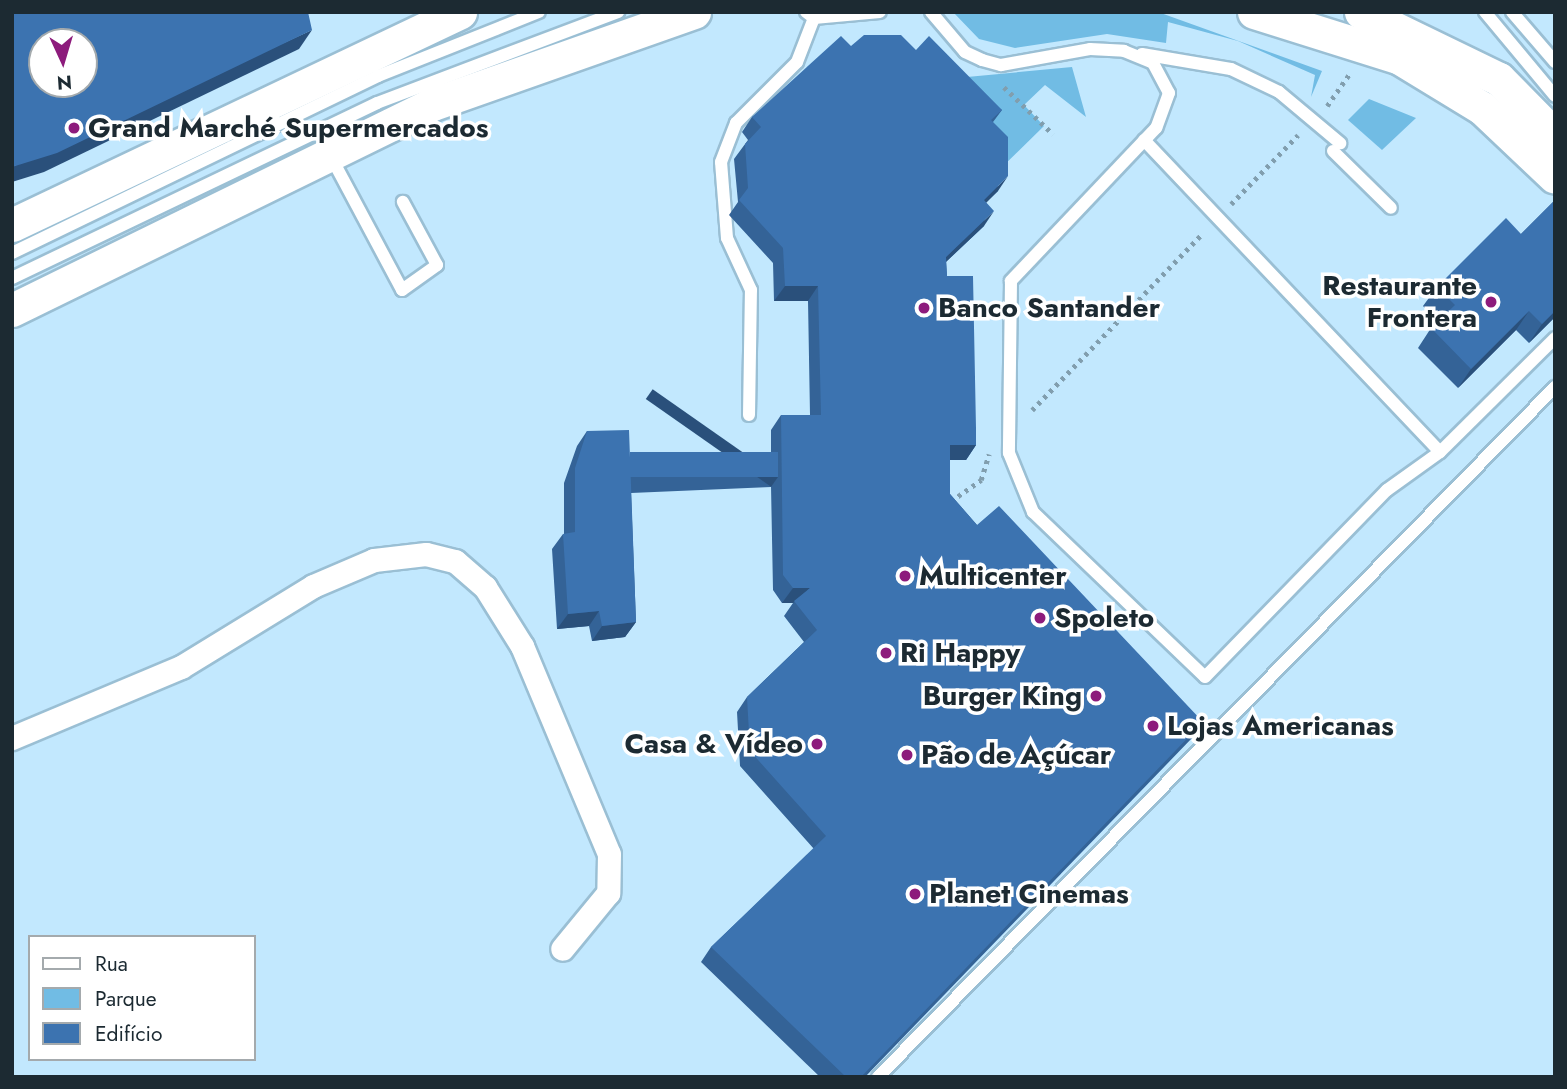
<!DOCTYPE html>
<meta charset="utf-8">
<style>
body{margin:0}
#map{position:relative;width:1567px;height:1089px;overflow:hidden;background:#c2e8fe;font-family:Jost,sans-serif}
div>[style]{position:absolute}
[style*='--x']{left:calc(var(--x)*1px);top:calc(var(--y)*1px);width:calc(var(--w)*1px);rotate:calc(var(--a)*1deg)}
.green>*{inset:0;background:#71bce4}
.path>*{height:4.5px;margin-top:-2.25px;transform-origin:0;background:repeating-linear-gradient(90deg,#819eae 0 3.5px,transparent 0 8.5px)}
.roads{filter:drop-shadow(2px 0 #9abfd4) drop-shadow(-2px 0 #9abfd4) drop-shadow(0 2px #9abfd4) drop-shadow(0 -2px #9abfd4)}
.lane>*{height:12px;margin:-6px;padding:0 6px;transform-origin:6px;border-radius:6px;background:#fff}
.street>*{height:23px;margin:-11.5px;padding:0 11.5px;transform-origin:11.5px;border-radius:11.5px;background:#fff}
.secondary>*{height:33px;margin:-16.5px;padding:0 16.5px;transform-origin:16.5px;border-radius:16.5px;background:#fff}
.wall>*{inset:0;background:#346397}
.shaded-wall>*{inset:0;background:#2a507b;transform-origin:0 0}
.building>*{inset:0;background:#3c73b0;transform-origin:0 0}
.dots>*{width:19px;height:19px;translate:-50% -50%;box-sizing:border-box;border:4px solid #fff;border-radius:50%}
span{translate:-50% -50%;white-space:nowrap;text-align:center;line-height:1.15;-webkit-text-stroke:7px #fff;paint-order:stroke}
.poi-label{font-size:28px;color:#1c2a32;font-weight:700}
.left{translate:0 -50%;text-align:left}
.right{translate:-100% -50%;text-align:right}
.frame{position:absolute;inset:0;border:14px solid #1c2a32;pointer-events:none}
.legend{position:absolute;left:28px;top:935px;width:228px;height:126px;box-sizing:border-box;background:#fff;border:2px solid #a4aaad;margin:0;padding:9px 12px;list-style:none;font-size:21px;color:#1c2a32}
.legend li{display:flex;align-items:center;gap:14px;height:35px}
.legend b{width:35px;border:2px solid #a4aaad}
.north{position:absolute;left:28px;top:28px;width:70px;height:70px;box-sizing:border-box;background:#fff;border:2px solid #a4aaad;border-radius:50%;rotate:176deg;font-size:19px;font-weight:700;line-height:28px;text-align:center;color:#1c2a32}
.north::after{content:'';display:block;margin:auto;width:24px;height:32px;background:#8d1b7c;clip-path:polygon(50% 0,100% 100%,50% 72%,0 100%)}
</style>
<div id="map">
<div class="green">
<div style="clip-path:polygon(953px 12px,1158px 12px,1322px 71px,1311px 97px,1315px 75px,1238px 41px,1168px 22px,1166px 43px,1107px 34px,1015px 48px,979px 39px)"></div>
<div style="clip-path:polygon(1072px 67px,1086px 117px,1045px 85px,1024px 105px,1044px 126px,998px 171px,967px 77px)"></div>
<div style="clip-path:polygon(1369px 99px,1416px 118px,1382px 150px,1348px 120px)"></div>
</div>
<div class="path">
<div style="--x:1004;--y:87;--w:68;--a:43.8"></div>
<div style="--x:1327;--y:106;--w:40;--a:-55.1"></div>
<div style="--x:1231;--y:204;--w:96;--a:-45.8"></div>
<div style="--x:1032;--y:410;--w:246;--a:-46"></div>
<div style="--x:951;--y:501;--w:37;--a:-35"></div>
<div style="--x:981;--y:480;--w:27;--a:-73"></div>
</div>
<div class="roads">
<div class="lane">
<div style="--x:806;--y:12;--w:10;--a:37"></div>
<div style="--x:814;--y:18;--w:66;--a:-5.2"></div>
<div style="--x:931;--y:12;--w:52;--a:49.6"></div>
<div style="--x:965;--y:52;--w:19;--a:25"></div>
<div style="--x:982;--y:60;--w:20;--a:15"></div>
<div style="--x:1001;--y:65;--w:90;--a:-10.2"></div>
<div style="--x:1090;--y:49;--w:34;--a:3"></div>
<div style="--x:1124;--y:51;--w:31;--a:22"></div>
<div style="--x:1153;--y:63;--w:34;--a:62"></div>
<div style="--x:1169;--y:93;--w:37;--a:110"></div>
<div style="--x:1156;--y:128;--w:211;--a:133.5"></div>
<div style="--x:1011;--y:281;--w:172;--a:90.7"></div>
<div style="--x:1009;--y:453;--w:64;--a:67.9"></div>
<div style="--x:1033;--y:512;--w:238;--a:43.8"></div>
<div style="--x:1205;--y:677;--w:261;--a:-45.8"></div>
<div style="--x:1387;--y:490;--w:65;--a:-35.6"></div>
<div style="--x:1485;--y:12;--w:109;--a:50.2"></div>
<div style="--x:1512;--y:12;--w:66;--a:49.3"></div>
<div style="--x:1142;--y:54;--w:90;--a:9.6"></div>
<div style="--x:1231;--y:69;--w:53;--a:25.6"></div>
<div style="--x:1279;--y:92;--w:80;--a:39.9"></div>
<div style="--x:1144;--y:140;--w:430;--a:46.5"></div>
<div style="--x:1440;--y:452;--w:162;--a:-44.7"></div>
<div style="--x:1333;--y:151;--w:81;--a:44.5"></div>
<div style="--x:330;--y:155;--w:153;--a:61.9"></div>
<div style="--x:402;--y:290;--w:43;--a:-35.5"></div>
<div style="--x:437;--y:265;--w:72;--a:-118.4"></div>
<div style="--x:12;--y:253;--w:407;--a:-25.8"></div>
<div style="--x:378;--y:76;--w:173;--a:-21.7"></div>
<div style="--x:12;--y:278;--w:405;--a:-25.6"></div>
<div style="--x:377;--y:103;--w:258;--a:-20.7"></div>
<div style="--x:749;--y:415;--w:125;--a:-89.1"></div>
<div style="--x:751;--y:290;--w:57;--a:-114.8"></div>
<div style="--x:727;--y:238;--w:76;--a:-94.5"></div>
<div style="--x:721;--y:162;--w:42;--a:-69"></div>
<div style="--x:736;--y:123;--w:86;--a:-45"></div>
<div style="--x:797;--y:62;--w:47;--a:-68.9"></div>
<div style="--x:878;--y:1077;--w:967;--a:-45.54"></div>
</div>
<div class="street">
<div style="--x:12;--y:738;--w:183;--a:-22.8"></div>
<div style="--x:181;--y:667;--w:155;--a:-31.5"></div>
<div style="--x:313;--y:586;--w:66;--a:-23.1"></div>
<div style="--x:374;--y:560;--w:52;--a:-6.6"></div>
<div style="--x:426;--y:554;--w:30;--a:14"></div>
<div style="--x:455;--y:561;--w:40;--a:41"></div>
<div style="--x:485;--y:587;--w:70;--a:57.9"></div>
<div style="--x:522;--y:646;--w:225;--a:67.3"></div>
<div style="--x:609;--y:854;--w:39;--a:91"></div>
<div style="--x:608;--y:893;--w:72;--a:129.4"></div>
</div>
<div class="secondary">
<div style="--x:1254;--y:12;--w:151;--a:17.4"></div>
<div style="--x:1398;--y:57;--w:98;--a:31.3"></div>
<div style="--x:1482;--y:108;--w:100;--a:43.4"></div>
<div style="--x:1361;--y:12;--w:153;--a:25.9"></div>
<div style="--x:1499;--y:79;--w:80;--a:45.5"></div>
<div style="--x:12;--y:225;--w:496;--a:-25.4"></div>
<div style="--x:12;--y:310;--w:466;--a:-26.1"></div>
<div style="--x:430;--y:105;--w:280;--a:-19.4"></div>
</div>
</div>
<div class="wall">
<div style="clip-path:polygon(851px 46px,916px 50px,1002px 110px,993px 122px,998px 191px,986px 202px,984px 226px,946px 262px,947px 276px,976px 445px,966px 460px,950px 460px,950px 494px,977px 525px,1203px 722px,1193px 737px,865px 1077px,820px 1077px,701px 962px,711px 947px,814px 849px,740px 766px,737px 712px,747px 697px,804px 642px,784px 616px,793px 603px,782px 603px,773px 590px,771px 486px,771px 487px,631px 493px,636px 622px,625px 637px,592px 641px,589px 626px,557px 629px,552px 549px,563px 534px,564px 534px,564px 483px,577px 446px,587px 431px,630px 458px,771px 452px,771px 430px,781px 415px,810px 415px,808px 301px,774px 301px,773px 263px,729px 215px,738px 202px,734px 159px,748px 140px,742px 132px,752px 117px)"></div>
<div style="clip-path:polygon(1555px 200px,1555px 317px,1529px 343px,1516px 330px,1458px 388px,1418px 348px,1431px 328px,1438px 322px,1423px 306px,1437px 287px,1521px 234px)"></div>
</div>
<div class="shaded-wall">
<div style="clip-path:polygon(312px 30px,299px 49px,44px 172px,12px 182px,12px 167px)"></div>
<div style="clip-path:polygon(1008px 176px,998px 191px,974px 215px,984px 200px)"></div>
<div style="clip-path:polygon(994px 211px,984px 226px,935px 272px,946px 257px)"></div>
<div style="clip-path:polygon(785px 286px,818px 286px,808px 301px,774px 301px)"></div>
<div style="clip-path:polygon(1529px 311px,1516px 330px,1458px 388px,1471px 369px)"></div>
<div style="clip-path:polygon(1555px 311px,1555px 317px,1529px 343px,1542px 324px)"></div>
<div style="clip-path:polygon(950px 445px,976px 445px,966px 460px,939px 460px)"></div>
<div style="left:778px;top:477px;width:12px;height:153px;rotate:125deg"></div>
<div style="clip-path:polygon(793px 588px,810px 588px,793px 603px,782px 603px)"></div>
<div style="clip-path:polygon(599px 611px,589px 626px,557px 629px,568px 614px)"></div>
<div style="clip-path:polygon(636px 622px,625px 637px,592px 641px,602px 626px)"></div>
<div style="left:1203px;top:722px;width:18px;height:493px;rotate:124deg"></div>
</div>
<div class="building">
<div style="clip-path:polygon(evenodd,12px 12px,308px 12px,312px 30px,57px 153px,12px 167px,12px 12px,42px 42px,84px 42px,84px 84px,42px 84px,42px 42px)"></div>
<div style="clip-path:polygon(864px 35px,901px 35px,916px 50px,929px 36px,1002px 110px,991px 120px,1008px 137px,1008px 176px,984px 200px,994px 211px,946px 257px,947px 276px,973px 276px,976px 428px,976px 445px,950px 445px,950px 494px,977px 525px,999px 506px,1203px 722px,861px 1077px,846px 1077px,711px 947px,826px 836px,750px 751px,747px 697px,817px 630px,794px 601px,810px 588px,793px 588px,783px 575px,781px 415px,821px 415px,818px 286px,785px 286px,783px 248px,739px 200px,748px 188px,745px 144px,761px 127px,752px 117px,841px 36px,851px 46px)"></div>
<div style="clip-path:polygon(1555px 200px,1555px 311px,1542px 324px,1529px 311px,1471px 369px,1431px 328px,1455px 305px,1437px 287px,1506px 218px,1521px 234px)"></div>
<div style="clip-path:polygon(629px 430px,636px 622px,602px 626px,599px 611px,568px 614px,563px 534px,575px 532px,575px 468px,587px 431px)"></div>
<div style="left:778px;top:452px;width:25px;height:148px;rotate:90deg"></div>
</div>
<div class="dots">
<div style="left:74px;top:128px;background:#8d1b7c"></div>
<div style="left:1491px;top:302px;background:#8d1b7c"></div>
<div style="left:924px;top:308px;background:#8d1b7c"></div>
<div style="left:905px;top:576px;background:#8d1b7c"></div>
<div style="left:1040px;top:618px;background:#8d1b7c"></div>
<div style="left:886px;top:653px;background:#8d1b7c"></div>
<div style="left:1096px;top:696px;background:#8d1b7c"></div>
<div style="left:1153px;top:726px;background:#8d1b7c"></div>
<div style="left:817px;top:744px;background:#8d1b7c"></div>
<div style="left:907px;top:755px;background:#8d1b7c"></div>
<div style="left:915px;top:894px;background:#8d1b7c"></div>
</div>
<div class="poi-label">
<span class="left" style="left:88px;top:128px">Grand Marché Supermercados</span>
<span class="right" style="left:1477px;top:302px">Restaurante<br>Frontera</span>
<span class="left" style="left:938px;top:308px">Banco Santander</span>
<span class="left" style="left:919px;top:576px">Multicenter</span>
<span class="left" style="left:1054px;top:618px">Spoleto</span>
<span class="left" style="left:900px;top:653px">Ri Happy</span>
<span class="right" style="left:1082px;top:696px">Burger King</span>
<span class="left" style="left:1167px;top:726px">Lojas Americanas</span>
<span class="right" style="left:803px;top:744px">Casa &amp; Vídeo</span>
<span class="left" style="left:921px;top:755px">Pão de Açúcar</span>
<span class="left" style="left:929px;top:894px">Planet Cinemas</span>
</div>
<div class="frame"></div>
<ul class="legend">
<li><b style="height:9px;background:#fff"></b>Rua</li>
<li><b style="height:19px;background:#71bce4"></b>Parque</li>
<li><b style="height:19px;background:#3c73b0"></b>Edifício</li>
</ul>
<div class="north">N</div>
</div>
